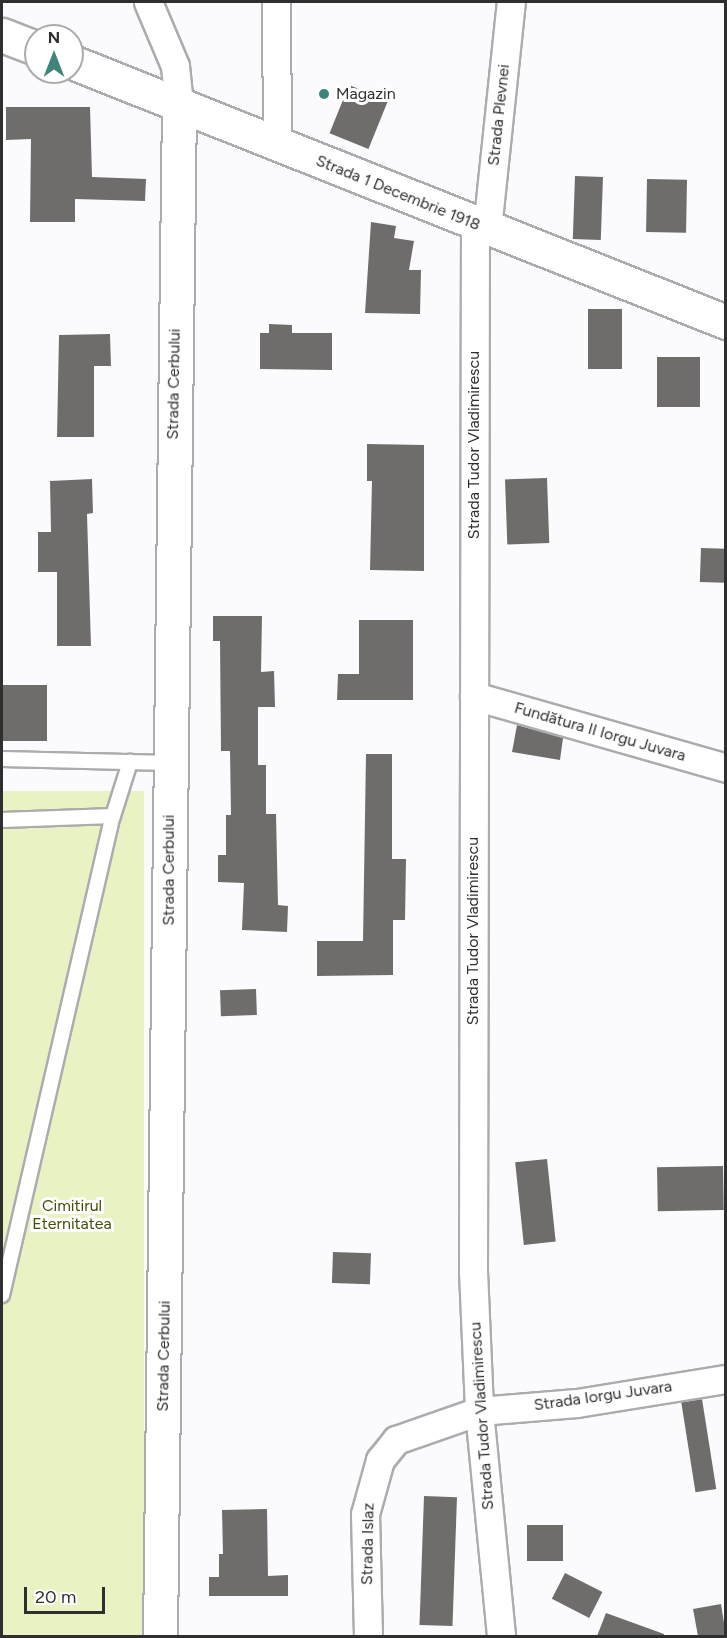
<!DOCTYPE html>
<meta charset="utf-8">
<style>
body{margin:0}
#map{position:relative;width:727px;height:1638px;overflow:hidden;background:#fbfbfd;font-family:Figtree,sans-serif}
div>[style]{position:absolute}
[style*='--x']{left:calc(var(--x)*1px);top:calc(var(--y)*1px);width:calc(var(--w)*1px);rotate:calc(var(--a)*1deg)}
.green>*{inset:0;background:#e9f2c2;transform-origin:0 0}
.building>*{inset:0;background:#6f6d6b;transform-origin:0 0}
.roads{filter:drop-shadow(2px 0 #acacaf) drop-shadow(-2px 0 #acacaf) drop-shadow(0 2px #acacaf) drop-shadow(0 -2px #acacaf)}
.lane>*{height:14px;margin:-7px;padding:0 7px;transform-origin:7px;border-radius:7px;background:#fff}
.street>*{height:27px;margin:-13.5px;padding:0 13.5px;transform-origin:13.5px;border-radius:13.5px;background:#fff}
.secondary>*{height:33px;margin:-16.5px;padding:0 16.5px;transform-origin:16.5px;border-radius:16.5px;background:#fff}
.dots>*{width:16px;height:16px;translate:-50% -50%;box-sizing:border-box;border:3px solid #fff;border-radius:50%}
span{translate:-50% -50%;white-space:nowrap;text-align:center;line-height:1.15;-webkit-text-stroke:6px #fff;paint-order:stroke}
.poi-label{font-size:16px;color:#2f2f30}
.left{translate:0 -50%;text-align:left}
.street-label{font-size:16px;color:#2f2f30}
.park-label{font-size:16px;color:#464d05}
.frame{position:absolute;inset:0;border:3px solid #2f2f30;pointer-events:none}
.north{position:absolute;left:24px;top:24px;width:60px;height:60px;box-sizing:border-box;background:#fff;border:2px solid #acacac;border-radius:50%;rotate:0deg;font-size:16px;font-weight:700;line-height:24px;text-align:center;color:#2f2f30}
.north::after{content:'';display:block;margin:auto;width:21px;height:27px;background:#3e847b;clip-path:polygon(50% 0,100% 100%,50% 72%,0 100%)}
.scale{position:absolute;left:24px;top:1587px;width:81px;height:27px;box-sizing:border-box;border:3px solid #2f2f30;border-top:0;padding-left:8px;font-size:18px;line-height:21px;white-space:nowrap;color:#2f2f30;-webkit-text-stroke:4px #fff;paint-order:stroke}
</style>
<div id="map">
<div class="green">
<div style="left:144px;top:791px;width:845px;height:142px;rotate:90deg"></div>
</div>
<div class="building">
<div style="left:349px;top:85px;width:42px;height:52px;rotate:22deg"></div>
<div style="clip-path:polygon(6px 107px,90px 107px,92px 177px,146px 179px,145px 201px,75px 199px,75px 222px,30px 222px,31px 139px,6px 140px)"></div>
<div style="left:575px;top:176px;width:28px;height:63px;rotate:2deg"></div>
<div style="left:647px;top:179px;width:40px;height:53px;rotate:1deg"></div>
<div style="clip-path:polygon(371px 222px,396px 226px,394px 238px,414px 241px,409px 270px,421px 270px,420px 314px,365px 313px)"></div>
<div style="left:588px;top:309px;width:34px;height:60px"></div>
<div style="clip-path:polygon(269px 324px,292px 325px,292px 333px,332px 333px,332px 370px,260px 369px,260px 333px,269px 333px)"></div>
<div style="clip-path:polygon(110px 334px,111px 366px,94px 366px,94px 437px,57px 437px,59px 335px)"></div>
<div style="left:657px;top:357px;width:43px;height:50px"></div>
<div style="clip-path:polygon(367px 444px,424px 445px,424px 571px,370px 570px,372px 481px,367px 481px)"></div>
<div style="left:547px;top:478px;width:65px;height:42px;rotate:88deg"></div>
<div style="clip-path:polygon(92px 479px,93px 513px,87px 514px,91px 646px,57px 646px,57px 572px,38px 572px,38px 532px,51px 532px,50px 481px)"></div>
<div style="left:701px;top:548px;width:25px;height:34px;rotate:2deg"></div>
<div style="clip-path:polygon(213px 616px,262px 616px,261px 672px,274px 671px,275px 707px,258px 707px,258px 765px,266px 765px,266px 814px,276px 814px,278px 905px,288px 906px,287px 932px,242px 930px,244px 883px,218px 882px,218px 855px,226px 855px,226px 815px,231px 815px,230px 751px,221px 751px,220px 641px,213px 641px)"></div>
<div style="clip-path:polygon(359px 620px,413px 620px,413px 700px,337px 700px,338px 674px,359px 674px)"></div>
<div style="left:2px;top:685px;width:45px;height:56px"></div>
<div style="clip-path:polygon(517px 725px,563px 738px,560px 760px,512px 752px)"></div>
<div style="clip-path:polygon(366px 754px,392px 754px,392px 859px,406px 859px,405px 920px,393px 920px,393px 975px,317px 976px,317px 941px,363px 941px)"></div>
<div style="left:256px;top:989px;width:26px;height:36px;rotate:88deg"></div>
<div style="left:547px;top:1159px;width:83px;height:32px;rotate:84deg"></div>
<div style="left:723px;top:1166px;width:44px;height:66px;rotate:89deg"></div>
<div style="left:333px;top:1252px;width:38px;height:31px;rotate:2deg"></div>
<div style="left:702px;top:1399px;width:91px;height:21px;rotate:81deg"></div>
<div style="left:424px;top:1496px;width:33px;height:129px;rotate:2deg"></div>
<div style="clip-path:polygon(267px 1509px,268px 1576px,288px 1575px,288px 1596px,209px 1596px,209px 1577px,219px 1577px,219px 1554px,223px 1554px,222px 1510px)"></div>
<div style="left:527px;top:1525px;width:36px;height:36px"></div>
<div style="left:565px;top:1573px;width:42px;height:29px;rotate:27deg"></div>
<div style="clip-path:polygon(721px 1604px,726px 1636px,698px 1636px,693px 1609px)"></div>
<div style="clip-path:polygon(606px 1613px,664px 1634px,664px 1636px,597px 1636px)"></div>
</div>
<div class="roads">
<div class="lane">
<div style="--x:2;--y:759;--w:167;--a:1.4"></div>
<div style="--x:2;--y:820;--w:111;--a:-2.1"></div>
<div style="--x:2;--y:1295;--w:492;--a:-77"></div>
<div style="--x:113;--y:816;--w:57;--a:-72.5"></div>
</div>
<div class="street">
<div style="--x:148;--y:2;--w:69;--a:67.1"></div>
<div style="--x:175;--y:66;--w:38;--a:84"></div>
<div style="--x:276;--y:2;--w:141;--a:89.6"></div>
<div style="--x:475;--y:224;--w:1047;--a:90.11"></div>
<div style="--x:473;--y:1271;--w:140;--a:87.5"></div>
<div style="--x:479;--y:1411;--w:226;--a:84.4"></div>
<div style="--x:487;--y:229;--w:228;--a:-84"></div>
<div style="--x:474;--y:696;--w:262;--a:15.9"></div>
<div style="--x:368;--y:1636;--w:122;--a:-91.4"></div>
<div style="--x:365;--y:1514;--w:56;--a:-74.5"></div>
<div style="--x:380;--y:1460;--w:26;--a:-51"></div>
<div style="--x:396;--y:1440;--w:88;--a:-19.3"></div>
<div style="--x:479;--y:1411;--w:98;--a:-4.7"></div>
<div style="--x:577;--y:1403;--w:151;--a:-9.2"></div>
</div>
<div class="secondary">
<div style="--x:2;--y:35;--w:36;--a:21"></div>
<div style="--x:72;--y:62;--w:704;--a:21.68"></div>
<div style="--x:160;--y:1636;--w:1532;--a:-89.29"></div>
</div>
</div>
<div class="dots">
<div style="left:324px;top:94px;background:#3e847b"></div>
</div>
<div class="poi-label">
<span class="left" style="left:336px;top:94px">Magazin</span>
</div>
<div class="street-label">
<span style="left:499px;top:115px;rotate:-84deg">Strada Plevnei</span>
<span style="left:398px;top:193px;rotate:22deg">Strada 1 Decembrie 1918</span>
<span style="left:174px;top:384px;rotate:-89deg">Strada Cerbului</span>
<span style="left:474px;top:445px;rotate:-90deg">Strada Tudor Vladimirescu</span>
<span style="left:600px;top:732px;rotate:16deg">Fundătura II Iorgu Juvara</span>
<span style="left:169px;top:870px;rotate:-90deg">Strada Cerbului</span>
<span style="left:473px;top:931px;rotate:-90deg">Strada Tudor Vladimirescu</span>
<span style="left:164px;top:1356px;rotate:-89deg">Strada Cerbului</span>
<span style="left:603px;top:1396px;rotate:-8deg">Strada Iorgu Juvara</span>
<span style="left:482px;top:1416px;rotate:-94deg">Strada Tudor Vladimirescu</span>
<span style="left:368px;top:1544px;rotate:-89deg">Strada Islaz</span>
</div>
<div class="park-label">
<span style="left:72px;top:1215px">Cimitirul<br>Eternitatea</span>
</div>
<div class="frame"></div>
<div class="north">N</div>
<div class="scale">20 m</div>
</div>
